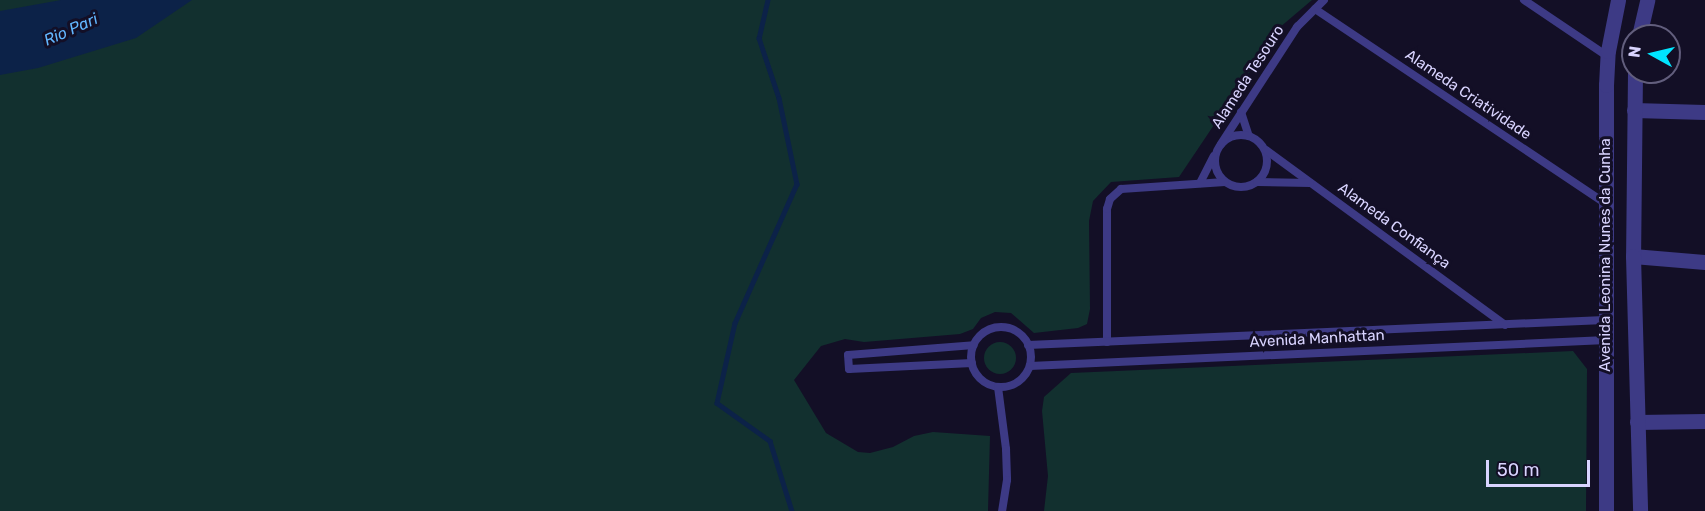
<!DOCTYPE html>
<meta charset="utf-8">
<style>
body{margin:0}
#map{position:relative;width:1705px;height:511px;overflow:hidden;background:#130f26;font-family:Rubik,sans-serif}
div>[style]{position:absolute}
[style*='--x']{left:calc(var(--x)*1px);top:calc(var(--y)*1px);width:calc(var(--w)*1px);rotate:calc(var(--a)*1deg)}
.green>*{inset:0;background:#12302f}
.round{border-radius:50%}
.water>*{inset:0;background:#0c2248}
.stream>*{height:4.5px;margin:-2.25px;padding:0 2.25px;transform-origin:2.25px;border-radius:2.25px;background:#0c2248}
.service>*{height:8px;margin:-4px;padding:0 4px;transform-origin:4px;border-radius:4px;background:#3d3a85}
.service>.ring{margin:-4px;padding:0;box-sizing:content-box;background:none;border:8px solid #3d3a85;border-radius:50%}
.minor>*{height:15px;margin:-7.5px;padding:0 7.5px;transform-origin:7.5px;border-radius:7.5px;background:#3d3a85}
.tertiary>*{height:15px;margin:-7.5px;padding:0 7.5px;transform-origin:7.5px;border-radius:7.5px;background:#3d3a85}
span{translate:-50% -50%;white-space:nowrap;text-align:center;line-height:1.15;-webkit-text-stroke:6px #130f26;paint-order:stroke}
.street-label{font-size:15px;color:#d9d4ff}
.water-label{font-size:16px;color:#62b6ff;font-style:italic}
.north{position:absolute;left:1621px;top:24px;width:60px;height:60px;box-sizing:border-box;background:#130f26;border:2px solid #625e7d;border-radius:50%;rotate:278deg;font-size:16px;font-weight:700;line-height:24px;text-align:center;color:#d9d4ff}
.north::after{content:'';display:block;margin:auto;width:21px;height:27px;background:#00e5ff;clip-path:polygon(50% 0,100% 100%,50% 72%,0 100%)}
.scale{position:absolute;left:1486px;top:460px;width:104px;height:27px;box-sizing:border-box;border:3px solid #d9d4ff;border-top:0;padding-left:8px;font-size:18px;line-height:21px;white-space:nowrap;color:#d9d4ff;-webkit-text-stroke:4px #130f26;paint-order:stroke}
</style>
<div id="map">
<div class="green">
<div style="clip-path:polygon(0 0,1312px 0,1279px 28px,1179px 177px,1111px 182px,1093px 201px,1089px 221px,1090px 309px,1087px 324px,1078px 328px,1034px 333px,1011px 313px,995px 312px,981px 318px,973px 329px,960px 334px,864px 342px,845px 339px,821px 346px,794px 380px,826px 433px,858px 452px,870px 453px,893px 447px,914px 436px,933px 432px,990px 436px,988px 511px,0 511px)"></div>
<div class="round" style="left:984px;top:342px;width:32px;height:32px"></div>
<div style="clip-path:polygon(1573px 351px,1587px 369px,1586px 511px,1044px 511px,1048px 476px,1042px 411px,1044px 397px,1071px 373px)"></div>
</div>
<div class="water">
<div style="clip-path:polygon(61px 0,192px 0,136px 38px,38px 68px,0 75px,0 11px)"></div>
</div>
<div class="stream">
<div style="--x:768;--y:0;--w:39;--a:103"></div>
<div style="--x:759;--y:38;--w:63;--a:71.6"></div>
<div style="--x:779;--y:98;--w:88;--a:78.2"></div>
<div style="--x:797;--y:184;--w:152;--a:114"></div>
<div style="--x:735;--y:323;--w:82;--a:102.7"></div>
<div style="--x:717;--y:403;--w:65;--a:35.6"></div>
<div style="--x:770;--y:441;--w:73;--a:72.6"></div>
</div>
<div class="service">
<div style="--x:1524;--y:0;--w:100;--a:34"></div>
<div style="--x:1315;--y:9;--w:349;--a:33.8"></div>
<div style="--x:1241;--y:112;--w:25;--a:72"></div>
<div class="ring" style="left:1215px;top:135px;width:44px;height:44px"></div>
<div style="--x:1221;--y:144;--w:140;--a:-57"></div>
<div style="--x:1297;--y:27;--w:38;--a:-45"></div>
<div style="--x:1266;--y:150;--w:296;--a:36.2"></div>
<div style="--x:1257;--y:182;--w:53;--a:1.1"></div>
<div style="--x:1200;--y:183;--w:30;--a:-63"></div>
<div class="ring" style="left:971px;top:327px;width:52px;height:52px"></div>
<div style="--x:1107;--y:342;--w:133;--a:-90"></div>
<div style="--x:1107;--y:209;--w:10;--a:-73"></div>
<div style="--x:1110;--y:199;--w:15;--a:-42"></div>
<div style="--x:1121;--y:189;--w:104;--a:-3.9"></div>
<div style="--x:1028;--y:345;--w:577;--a:-2.49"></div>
<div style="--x:972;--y:363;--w:123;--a:177.2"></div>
<div style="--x:849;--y:369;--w:14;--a:-94"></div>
<div style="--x:848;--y:355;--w:126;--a:-4.5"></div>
<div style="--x:1030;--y:366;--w:577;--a:-2.58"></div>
<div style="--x:998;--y:387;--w:63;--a:82.6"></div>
<div style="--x:1006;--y:449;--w:31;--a:88"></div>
<div style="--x:1007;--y:480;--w:31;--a:99"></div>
</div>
<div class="minor">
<div style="--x:1634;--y:110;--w:71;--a:1.6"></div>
<div style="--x:1633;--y:256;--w:72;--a:4.8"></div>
<div style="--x:1637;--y:422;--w:68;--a:-0.8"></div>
</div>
<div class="tertiary">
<div style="--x:1639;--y:36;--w:37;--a:-77"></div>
<div style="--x:1635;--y:72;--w:184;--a:90.6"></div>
<div style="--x:1633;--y:256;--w:255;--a:88.4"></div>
<div style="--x:1606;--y:511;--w:426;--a:-90"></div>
<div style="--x:1606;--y:85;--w:34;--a:-87"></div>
<div style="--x:1608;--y:51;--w:52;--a:-78.9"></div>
</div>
<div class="street-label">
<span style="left:1248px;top:77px;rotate:-57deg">Alameda Tesouro</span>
<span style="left:1468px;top:95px;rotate:34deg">Alameda Criatividade</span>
<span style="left:1394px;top:226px;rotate:36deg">Alameda Confiança</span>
<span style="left:1606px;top:255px;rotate:-90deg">Avenida Leonina Nunes da Cunha</span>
<span style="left:1317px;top:339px;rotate:-3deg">Avenida Manhattan</span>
</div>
<div class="water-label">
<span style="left:71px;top:30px;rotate:-24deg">Rio Pari</span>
</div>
<div class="north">N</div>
<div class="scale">50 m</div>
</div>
